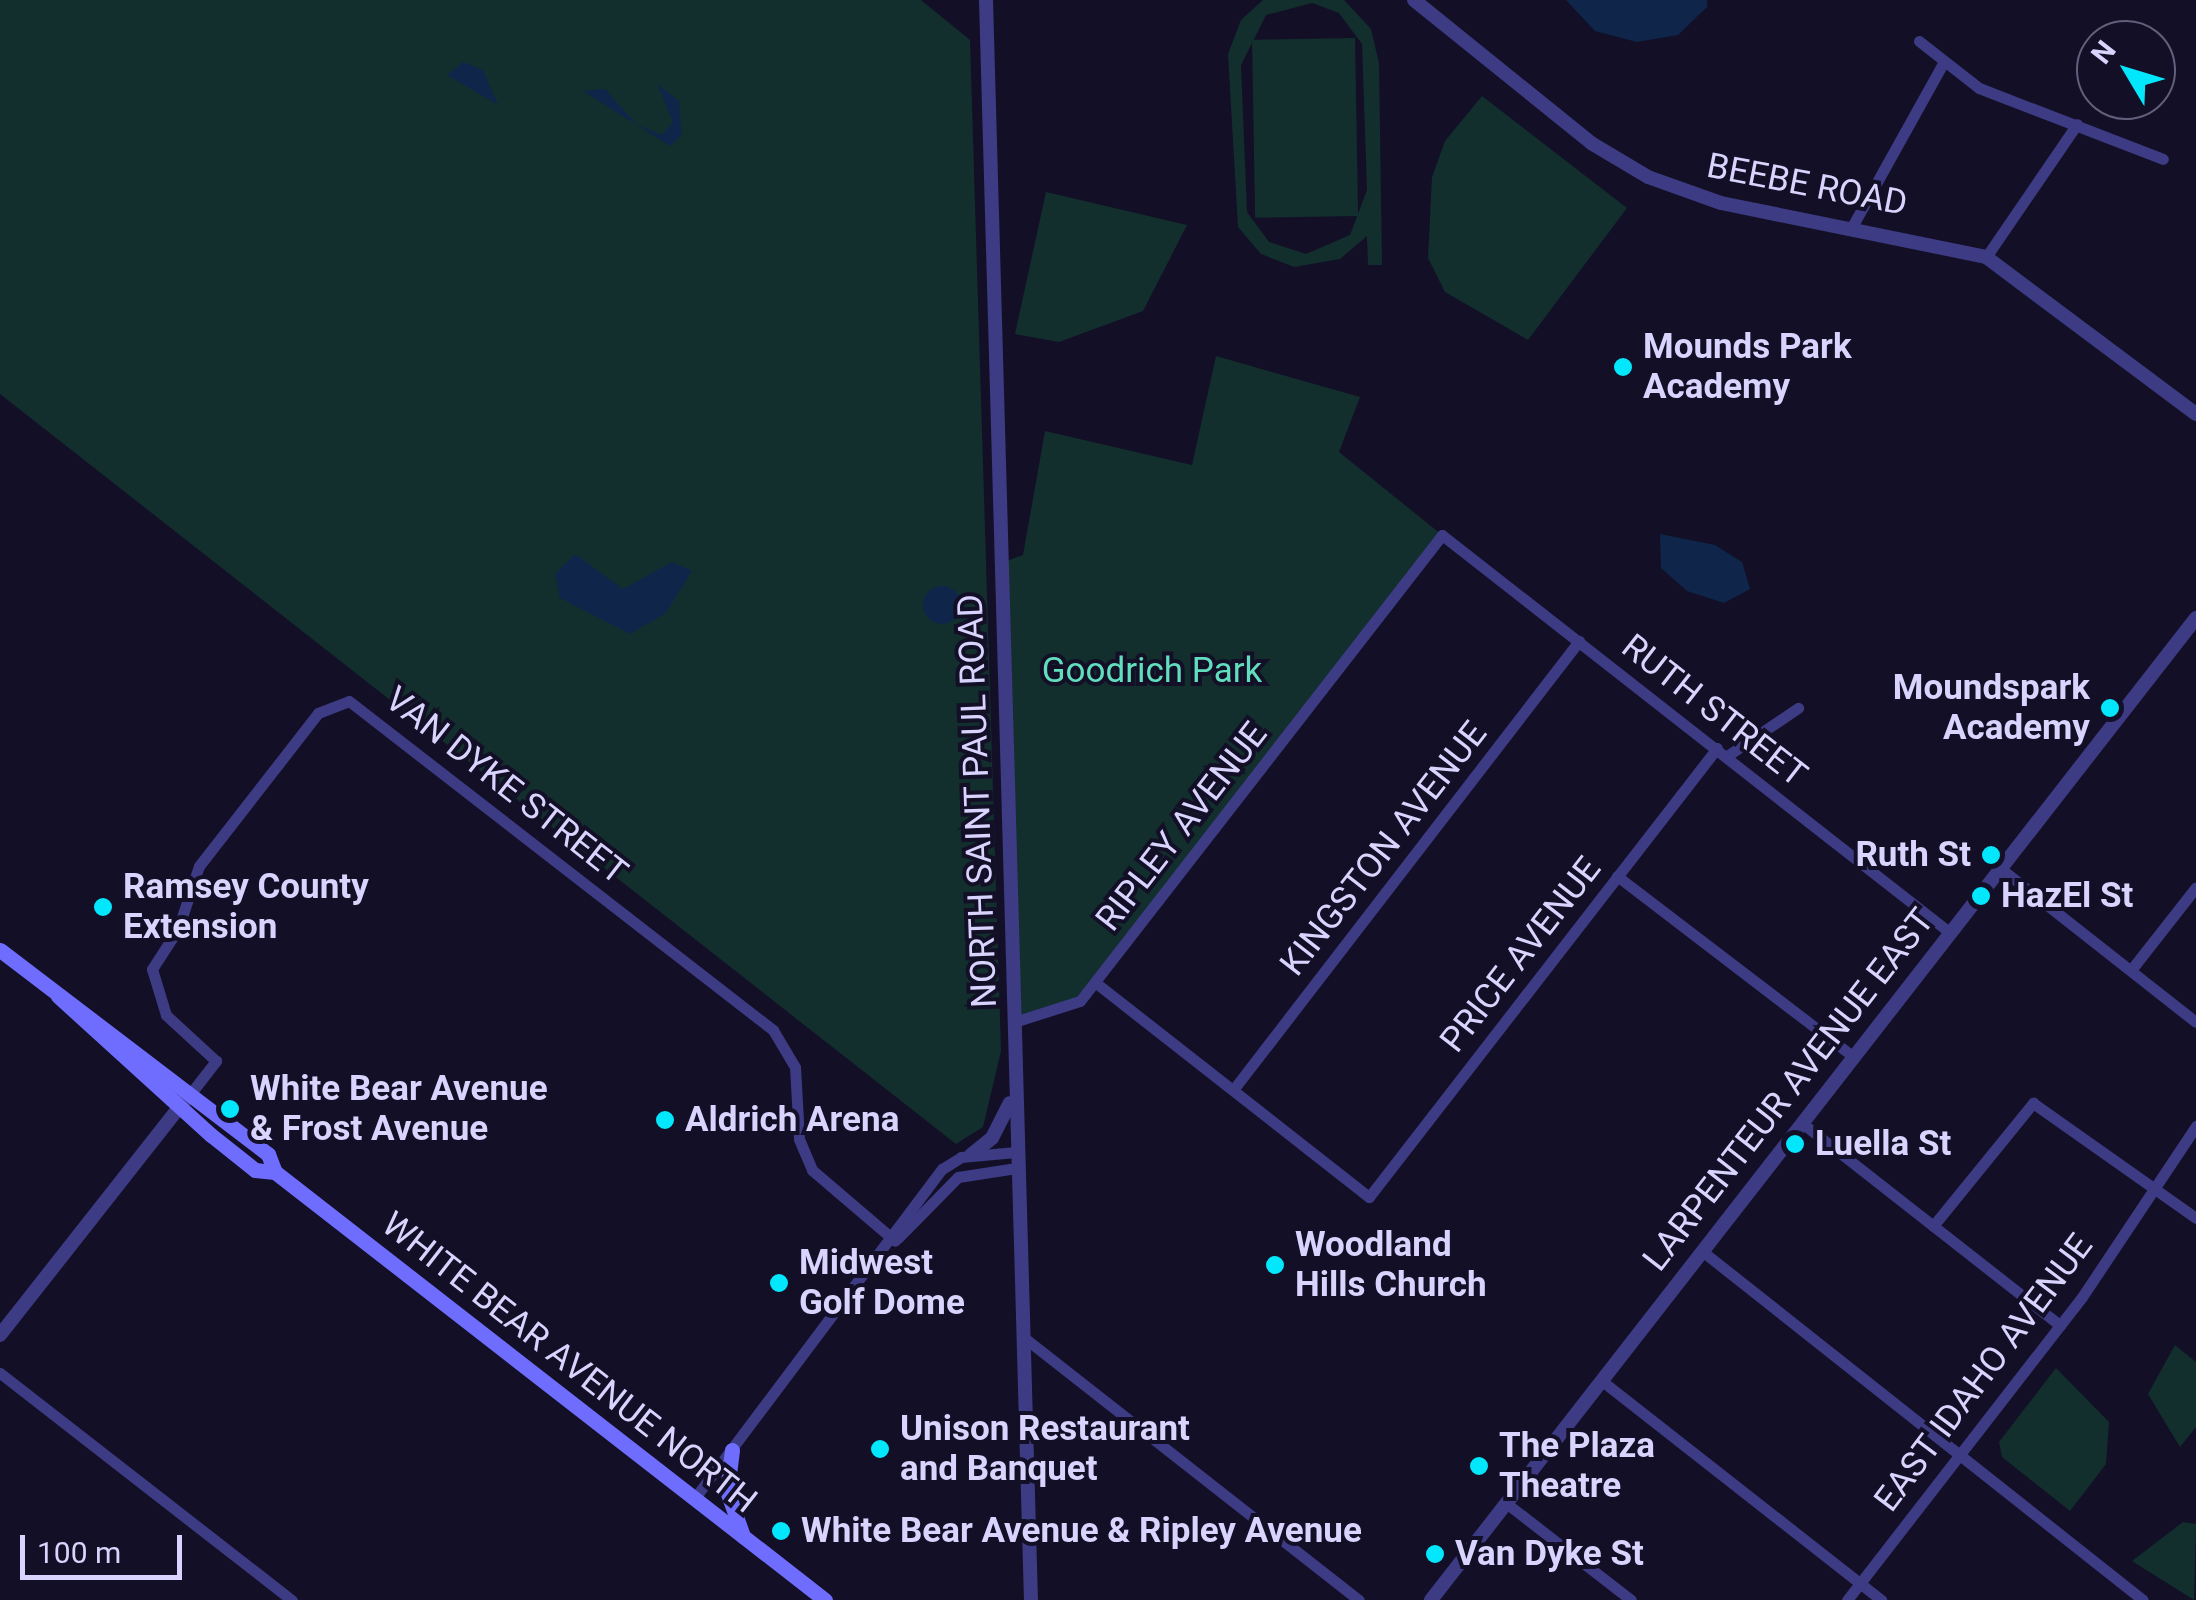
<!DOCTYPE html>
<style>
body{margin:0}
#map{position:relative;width:2196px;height:1600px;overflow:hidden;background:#130f26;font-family:Roboto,sans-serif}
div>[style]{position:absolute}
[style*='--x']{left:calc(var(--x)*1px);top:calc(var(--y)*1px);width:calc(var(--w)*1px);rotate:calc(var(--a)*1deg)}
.green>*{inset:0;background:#122f2e;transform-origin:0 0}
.water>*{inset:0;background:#0f264a}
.round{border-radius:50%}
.minor>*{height:11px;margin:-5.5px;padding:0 5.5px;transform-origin:5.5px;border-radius:5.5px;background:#3d3b84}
.tertiary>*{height:14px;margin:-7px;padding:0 7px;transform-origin:7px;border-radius:7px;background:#3d3b84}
.secondary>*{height:15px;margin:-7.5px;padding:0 7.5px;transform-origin:7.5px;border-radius:7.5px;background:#6e6dfd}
.dots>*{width:28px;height:28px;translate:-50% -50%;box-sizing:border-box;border:5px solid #130f26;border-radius:50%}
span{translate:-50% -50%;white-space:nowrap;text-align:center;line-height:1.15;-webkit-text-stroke:8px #130f26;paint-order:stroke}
.street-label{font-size:35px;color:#d8d4fe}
.poi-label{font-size:35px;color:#d8d4fe;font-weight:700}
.left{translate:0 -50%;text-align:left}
.right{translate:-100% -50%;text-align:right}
.park-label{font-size:35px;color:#60debd}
.north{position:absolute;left:2076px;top:20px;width:100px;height:100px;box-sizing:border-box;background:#130f26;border:2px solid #625e7c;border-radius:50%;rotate:308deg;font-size:28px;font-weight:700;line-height:40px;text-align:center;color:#d8d4fe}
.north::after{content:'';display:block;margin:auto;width:35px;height:45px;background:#03e7fc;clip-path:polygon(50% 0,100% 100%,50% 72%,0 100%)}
.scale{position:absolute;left:20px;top:1535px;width:162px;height:45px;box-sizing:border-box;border:5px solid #d8d4fe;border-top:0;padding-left:12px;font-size:30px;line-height:35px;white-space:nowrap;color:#d8d4fe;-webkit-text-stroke:8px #130f26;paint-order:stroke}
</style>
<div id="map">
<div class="green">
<div style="clip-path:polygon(0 0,921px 0,970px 40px,1001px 1051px,983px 1127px,956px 1144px,0 394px)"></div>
<div style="clip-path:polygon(evenodd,1263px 0,1344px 0,1371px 29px,1379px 63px,1382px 265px,1368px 265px,1367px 236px,1340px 259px,1294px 267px,1261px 254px,1238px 227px,1228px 54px,1241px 20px,1263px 0,1312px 3px,1339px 13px,1362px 44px,1367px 190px,1350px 235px,1306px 254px,1269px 242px,1247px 212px,1241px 65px,1266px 15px,1312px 3px)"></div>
<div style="left:1355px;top:38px;width:178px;height:103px;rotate:89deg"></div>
<div style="clip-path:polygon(1482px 96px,1627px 208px,1528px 340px,1445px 292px,1428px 258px,1432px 177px,1445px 141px)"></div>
<div style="clip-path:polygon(1046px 192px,1187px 225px,1143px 311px,1059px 342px,1015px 334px)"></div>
<div style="clip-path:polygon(1216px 356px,1360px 397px,1339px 452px,1442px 535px,1096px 983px,1062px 1012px,1014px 1022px,1001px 563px,1023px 555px,1045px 431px,1192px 465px)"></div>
<div style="clip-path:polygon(2175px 1345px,2196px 1362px,2196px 1427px,2180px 1447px,2148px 1394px)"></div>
<div style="clip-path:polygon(2056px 1368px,2109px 1422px,2106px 1464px,2070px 1511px,2002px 1457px,1999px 1442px)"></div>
<div style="clip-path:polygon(2183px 1522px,2196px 1524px,2194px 1600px,2132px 1561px)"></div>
</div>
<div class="water">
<div style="clip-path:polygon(1566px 0,1707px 0,1707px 7px,1678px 35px,1637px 42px,1595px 31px)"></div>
<div style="clip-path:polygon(463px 62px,483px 70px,498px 105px,447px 75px)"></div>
<div style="clip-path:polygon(657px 84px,679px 101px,682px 135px,670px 146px,583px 91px,605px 89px,637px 125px,662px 135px,673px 122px)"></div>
<div style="clip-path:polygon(1660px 534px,1715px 545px,1742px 562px,1750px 589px,1724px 603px,1687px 591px,1661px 568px)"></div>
<div style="clip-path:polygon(575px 554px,623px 589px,672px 562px,692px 571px,666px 613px,630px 634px,560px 598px,555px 574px)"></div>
<div class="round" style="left:923px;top:586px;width:38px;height:38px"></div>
</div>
<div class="minor">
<div style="--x:1919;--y:41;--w:76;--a:38.1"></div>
<div style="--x:1979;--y:88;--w:197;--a:21.1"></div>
<div style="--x:1853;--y:225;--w:185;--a:-60.9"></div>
<div style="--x:1986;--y:257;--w:161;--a:-55.6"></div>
<div style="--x:1727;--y:756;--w:86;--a:-34.1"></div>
<div style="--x:2000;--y:868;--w:249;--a:38.2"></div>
<div style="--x:1617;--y:876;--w:298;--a:37.4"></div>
<div style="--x:2131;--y:970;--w:105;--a:-51.9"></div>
<div style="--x:1096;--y:983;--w:347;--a:38.1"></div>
<div style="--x:1369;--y:1197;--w:568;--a:-52.22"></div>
<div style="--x:1014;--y:1022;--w:69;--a:-17.7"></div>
<div style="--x:1080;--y:1001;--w:590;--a:-52.16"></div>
<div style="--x:1442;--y:535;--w:644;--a:38.06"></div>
<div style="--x:1233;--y:1090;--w:567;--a:-52.38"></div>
<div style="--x:191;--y:1093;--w:41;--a:-52"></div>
<div style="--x:216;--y:1061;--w:68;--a:-137.4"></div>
<div style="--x:166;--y:1015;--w:48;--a:-106.9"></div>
<div style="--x:152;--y:969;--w:48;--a:-57"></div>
<div style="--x:178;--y:929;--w:66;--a:-71.6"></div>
<div style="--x:199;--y:866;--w:194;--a:-52.1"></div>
<div style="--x:318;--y:713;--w:33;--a:-21"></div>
<div style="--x:349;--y:701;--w:537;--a:37.81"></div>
<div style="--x:773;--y:1030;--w:43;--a:59.3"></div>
<div style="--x:795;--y:1067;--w:72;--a:86.8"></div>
<div style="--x:799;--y:1139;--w:34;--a:67"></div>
<div style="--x:812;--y:1170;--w:109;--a:40.5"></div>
<div style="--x:1802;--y:1123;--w:328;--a:38.1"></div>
<div style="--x:1933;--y:1226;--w:159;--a:-50.9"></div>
<div style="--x:2033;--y:1103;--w:199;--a:35.2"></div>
<div style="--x:898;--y:1238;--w:86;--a:-45.5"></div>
<div style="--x:958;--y:1177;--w:59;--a:-8.8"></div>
<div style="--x:1702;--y:1251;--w:562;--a:38.36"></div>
<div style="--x:1022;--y:1336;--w:428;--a:38.1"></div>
<div style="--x:0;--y:1373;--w:370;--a:37.9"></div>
<div style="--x:1602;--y:1381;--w:355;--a:38.1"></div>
<div style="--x:694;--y:1499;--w:413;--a:-53.1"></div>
<div style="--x:942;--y:1169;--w:22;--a:-32"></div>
<div style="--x:961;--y:1157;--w:55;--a:-5.2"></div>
<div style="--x:1506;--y:1503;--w:158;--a:37.8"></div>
<div style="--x:1847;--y:1600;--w:383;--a:-52.2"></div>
<div style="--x:2082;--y:1297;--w:206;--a:-56.3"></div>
</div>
<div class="tertiary">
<div style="--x:986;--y:0;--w:1601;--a:88.39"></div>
<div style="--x:1414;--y:0;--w:228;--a:38.9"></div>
<div style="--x:1591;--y:143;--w:66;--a:30.8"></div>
<div style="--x:1648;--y:177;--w:77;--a:19.6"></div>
<div style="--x:1721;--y:203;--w:270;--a:11.5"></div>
<div style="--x:1986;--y:257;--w:262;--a:36.8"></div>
<div style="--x:971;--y:1155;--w:27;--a:-39"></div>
<div style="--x:992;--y:1138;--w:39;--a:-63"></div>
<div style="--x:0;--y:1335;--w:299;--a:-51.8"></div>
<div style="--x:1431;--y:1600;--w:1245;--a:-52.08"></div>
</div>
<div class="secondary">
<div style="--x:0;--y:950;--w:337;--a:37.3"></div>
<div style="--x:268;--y:1154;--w:19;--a:69"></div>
<div style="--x:58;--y:996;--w:207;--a:42.3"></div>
<div style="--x:211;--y:1135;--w:56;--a:38.5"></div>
<div style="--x:255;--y:1170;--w:20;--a:6"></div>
<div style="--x:275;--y:1172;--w:697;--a:37.89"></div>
<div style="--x:732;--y:1450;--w:41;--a:97"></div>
<div style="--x:727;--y:1491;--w:48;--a:70.4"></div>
</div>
<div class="dots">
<div style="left:1623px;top:367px;background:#03e7fc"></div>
<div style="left:2110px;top:708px;background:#03e7fc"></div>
<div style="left:1991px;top:855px;background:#03e7fc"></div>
<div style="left:1981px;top:896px;background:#03e7fc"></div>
<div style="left:103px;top:907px;background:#03e7fc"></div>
<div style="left:230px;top:1109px;background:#03e7fc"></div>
<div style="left:665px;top:1120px;background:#03e7fc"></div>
<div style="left:1795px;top:1144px;background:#03e7fc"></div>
<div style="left:1275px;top:1265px;background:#03e7fc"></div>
<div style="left:779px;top:1283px;background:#03e7fc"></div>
<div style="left:880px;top:1449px;background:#03e7fc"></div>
<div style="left:1479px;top:1466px;background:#03e7fc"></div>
<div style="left:781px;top:1531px;background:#03e7fc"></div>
<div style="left:1435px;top:1554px;background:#03e7fc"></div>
</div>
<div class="street-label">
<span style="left:1807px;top:185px;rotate:11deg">BEEBE ROAD</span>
<span style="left:1714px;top:711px;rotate:38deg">RUTH STREET</span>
<span style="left:506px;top:786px;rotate:38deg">VAN DYKE STREET</span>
<span style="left:978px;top:801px;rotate:-92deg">NORTH SAINT PAUL ROAD</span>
<span style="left:1182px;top:827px;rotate:-52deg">RIPLEY AVENUE</span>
<span style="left:1384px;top:849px;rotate:-52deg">KINGSTON AVENUE</span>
<span style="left:1521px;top:955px;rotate:-52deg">PRICE AVENUE</span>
<span style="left:1789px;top:1090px;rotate:-52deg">LARPENTEUR AVENUE EAST</span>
<span style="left:569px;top:1363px;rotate:38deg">WHITE BEAR AVENUE NORTH</span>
<span style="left:1984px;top:1373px;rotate:-53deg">EAST IDAHO AVENUE</span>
</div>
<div class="poi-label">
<span class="left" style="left:1643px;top:367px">Mounds Park<br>Academy</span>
<span class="right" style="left:2090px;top:708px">Moundspark<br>Academy</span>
<span class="right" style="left:1971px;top:855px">Ruth St</span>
<span class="left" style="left:123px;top:907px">Ramsey County<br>Extension</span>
<span class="left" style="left:2001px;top:896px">HazEl St</span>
<span class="left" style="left:250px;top:1109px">White Bear Avenue<br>&amp; Frost Avenue</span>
<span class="left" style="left:685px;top:1120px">Aldrich Arena</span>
<span class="left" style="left:1815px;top:1144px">Luella St</span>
<span class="left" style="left:1295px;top:1265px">Woodland<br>Hills Church</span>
<span class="left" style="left:799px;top:1283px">Midwest<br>Golf Dome</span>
<span class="left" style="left:900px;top:1449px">Unison Restaurant<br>and Banquet</span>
<span class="left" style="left:1499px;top:1466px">The Plaza<br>Theatre</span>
<span class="left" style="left:801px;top:1531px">White Bear Avenue &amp; Ripley Avenue</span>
<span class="left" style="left:1455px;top:1554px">Van Dyke St</span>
</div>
<div class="park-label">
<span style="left:1152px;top:671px">Goodrich Park</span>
</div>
<div class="north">N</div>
<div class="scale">100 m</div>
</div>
